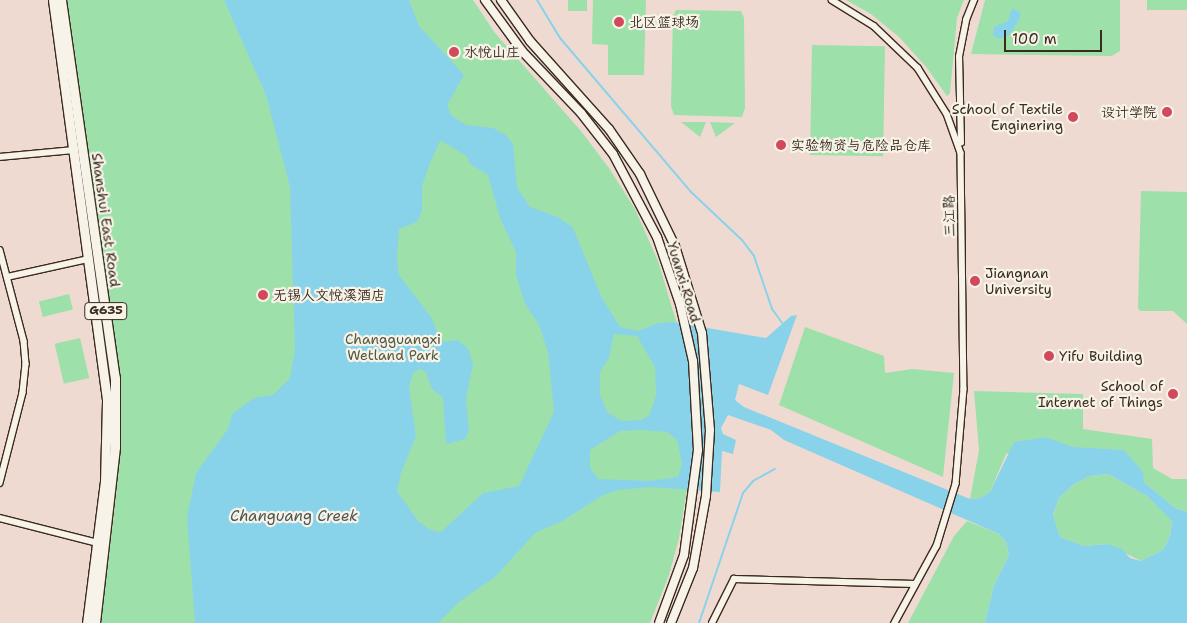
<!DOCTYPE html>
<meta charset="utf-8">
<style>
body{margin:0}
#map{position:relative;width:1187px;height:623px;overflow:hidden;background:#efdad1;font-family:"Shantell Sans","LXGW WenKai TC",sans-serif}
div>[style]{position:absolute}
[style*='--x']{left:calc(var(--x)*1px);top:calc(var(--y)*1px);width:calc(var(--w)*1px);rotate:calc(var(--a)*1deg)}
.green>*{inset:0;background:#9ee0aa;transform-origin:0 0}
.water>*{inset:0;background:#89d3ea}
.stream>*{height:2px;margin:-1px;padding:0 1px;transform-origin:1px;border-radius:1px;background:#89d3ea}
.river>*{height:11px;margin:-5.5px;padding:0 5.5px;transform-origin:5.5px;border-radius:5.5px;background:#89d3ea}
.roads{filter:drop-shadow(1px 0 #3b2a1e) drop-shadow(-1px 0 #3b2a1e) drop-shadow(0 1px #3b2a1e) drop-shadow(0 -1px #3b2a1e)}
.minor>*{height:5.5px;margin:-2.75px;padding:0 2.75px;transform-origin:2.75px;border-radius:2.75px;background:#f7f3e8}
.secondary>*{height:8px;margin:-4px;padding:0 4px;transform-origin:4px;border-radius:4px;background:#f7f3e8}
.trunk>*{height:9px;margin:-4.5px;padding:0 4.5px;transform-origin:4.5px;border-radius:4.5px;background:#f7f3e8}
.dots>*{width:14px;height:14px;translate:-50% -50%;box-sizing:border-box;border:2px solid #f7f3e8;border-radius:50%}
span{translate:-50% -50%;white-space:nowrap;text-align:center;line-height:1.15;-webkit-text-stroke:4.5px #f7f3e8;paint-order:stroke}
.shield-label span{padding:1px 4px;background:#f7f3e8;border:1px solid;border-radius:4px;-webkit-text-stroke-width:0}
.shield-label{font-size:12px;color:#3b2a1e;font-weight:700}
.poi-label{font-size:14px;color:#3b2a1e}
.left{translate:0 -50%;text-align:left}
.right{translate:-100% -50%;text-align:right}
.street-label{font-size:14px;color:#3b2a1e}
.park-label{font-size:14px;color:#545841}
.water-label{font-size:15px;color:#4e5451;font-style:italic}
.scale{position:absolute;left:1004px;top:30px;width:98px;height:22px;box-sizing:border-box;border:2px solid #3b2a1e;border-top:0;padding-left:6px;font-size:15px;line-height:18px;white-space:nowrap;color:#3b2a1e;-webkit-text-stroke:4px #f7f3e8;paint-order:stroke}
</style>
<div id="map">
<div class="green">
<div style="clip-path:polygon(66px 0,473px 0,495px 33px,581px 131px,609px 168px,635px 209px,658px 261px,672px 308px,677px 323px,687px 489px,679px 538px,669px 575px,650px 623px,100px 623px,116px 497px,121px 422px,111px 310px)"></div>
<div style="left:568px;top:0;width:19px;height:11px"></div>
<div style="clip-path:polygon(593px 0,646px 0,644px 75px,608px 75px,608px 45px,592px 44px)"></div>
<div style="clip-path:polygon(846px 0,964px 0,957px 18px,950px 93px,947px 96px,927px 68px,899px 37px,871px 14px)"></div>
<div style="clip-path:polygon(985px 0,1120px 0,1120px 51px,1112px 56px,971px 54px)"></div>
<div style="left:1147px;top:0;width:40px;height:10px"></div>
<div style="clip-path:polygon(676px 10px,741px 11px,744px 18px,745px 108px,742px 117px,674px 115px,671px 106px,673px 16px)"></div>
<div style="left:812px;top:45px;width:73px;height:110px;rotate:1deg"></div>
<div style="clip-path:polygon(681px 122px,706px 122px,700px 137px)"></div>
<div style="clip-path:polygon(710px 122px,735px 123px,716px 137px)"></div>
<div style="clip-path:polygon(1141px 191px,1187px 192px,1187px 324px,1173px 311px,1140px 311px,1138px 308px)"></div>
<div style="left:69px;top:294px;width:16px;height:31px;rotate:76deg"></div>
<div style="clip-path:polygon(805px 327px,884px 356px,885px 373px,912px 369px,954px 373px,943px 477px,779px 405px)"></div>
<div style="left:80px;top:338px;width:41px;height:26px;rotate:77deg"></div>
<div style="clip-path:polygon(974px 391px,1083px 394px,1083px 429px,1152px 439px,1153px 468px,1172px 479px,1187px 479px,1187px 512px,1175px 508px,1144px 482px,1124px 450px,1074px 448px,1046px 437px,1006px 454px,990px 492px,980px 498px,970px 499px,979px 450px)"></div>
<div style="clip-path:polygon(1108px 474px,1147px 496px,1172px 520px,1170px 536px,1163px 550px,1141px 561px,1107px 544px,1084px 546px,1060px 537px,1053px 516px,1059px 498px,1074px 484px,1090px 476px)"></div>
<div style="clip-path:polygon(967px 521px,999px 534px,1006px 542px,1009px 555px,994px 585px,985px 623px,908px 623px,954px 536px)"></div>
</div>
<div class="water">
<div style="clip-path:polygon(evenodd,224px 0,409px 0,419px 26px,464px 75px,447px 105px,451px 115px,466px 125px,493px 128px,506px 135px,513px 144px,517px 187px,530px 207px,558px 217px,573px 228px,602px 298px,620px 327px,638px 331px,658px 323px,673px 322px,766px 338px,791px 316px,797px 315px,768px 395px,739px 384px,735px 400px,744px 407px,970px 499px,980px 498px,990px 492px,1014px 442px,1046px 437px,1073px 447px,1124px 450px,1143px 472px,1144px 482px,1175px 508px,1187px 512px,1187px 623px,985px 623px,994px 585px,1009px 555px,1006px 542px,999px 534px,784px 440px,771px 430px,728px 415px,721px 428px,723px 434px,736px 440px,733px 454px,722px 451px,720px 492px,651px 487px,618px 490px,603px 495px,564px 520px,535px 533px,495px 577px,459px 602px,438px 623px,195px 623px,187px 517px,196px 473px,228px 429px,232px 414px,254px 398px,273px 395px,290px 378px,295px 350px,290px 187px,266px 95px,224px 0,452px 136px,460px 141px,470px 164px,488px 175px,500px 218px,516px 252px,516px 275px,525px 304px,539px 325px,548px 352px,554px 412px,519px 486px,483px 493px,441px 532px,430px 530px,418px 521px,397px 491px,401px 473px,416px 436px,409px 387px,413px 373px,420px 369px,426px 372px,432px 389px,443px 398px,446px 444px,465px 439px,469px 431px,466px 399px,473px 364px,468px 349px,458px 340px,445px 342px,439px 336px,431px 317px,399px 275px,397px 258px,399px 229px,417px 222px,422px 211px,422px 186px,430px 163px,440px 141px,452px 136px,224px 0,614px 334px,637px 336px,655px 367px,656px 395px,650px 414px,642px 420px,621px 421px,607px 412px,600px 395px,600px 372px,609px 358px,614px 334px,224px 0,643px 430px,667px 432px,677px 440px,682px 463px,678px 477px,650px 481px,598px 479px,590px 467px,590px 450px,620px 431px,643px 430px,224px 0,1108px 474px,1147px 496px,1172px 521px,1170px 536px,1163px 550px,1141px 561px,1130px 558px,1122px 549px,1107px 544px,1084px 546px,1060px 537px,1053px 515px,1059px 498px,1074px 484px,1090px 476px,1108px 474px)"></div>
<div style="clip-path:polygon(1012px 8px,1021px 13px,1019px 20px,1009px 35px,1000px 39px,996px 37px,993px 35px,994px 27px,1008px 21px)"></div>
</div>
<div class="stream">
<div style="--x:537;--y:0;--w:44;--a:58.8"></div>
<div style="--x:560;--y:38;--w:202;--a:49.6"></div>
<div style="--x:691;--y:192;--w:70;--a:43.3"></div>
<div style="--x:742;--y:240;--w:20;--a:53"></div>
<div style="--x:754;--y:256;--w:56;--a:71.2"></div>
<div style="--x:772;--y:309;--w:17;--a:54"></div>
<div style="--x:699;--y:623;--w:137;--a:-71.3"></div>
<div style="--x:743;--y:493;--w:16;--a:-50"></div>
<div style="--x:753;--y:481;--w:25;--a:-29"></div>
</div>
<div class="river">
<div style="--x:436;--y:131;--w:47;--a:31"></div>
</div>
<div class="roads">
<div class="minor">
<div style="--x:832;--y:0;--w:49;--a:31.8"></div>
<div style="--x:874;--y:26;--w:61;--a:43.7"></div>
<div style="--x:918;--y:68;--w:54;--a:57.8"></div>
<div style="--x:947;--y:114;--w:41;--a:70.3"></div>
<div style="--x:961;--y:153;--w:236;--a:89.3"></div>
<div style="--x:964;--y:389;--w:95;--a:94.8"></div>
<div style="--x:956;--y:484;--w:65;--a:107"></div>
<div style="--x:937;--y:546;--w:88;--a:118.6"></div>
<div style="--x:961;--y:143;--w:86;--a:-91.3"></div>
<div style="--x:959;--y:57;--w:38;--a:-79"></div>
<div style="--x:966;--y:20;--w:22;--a:-68"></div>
<div style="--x:0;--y:157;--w:74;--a:-5.4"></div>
<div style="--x:0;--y:250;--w:94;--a:75.2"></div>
<div style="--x:24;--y:341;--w:23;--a:85"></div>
<div style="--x:26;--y:364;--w:29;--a:96"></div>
<div style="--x:23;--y:393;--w:93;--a:104.3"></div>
<div style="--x:7;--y:277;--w:83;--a:-12.5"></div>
<div style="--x:0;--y:518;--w:101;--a:14.3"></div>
<div style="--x:712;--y:623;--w:49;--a:-63.4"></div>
<div style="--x:734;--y:579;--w:181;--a:1.6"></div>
</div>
<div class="secondary">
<div style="--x:485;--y:0;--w:63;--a:54"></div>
<div style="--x:522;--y:51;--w:86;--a:46.4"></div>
<div style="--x:581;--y:113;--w:52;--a:52"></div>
<div style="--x:613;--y:154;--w:94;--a:62.1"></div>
<div style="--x:657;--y:237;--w:71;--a:71.1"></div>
<div style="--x:680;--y:304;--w:58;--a:77.2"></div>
<div style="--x:693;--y:361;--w:89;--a:86.8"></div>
<div style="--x:698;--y:450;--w:106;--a:97.6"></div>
<div style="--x:684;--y:555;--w:72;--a:110.2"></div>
<div style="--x:501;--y:0;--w:50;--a:54.7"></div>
<div style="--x:530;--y:41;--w:118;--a:48.1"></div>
<div style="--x:609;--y:129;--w:55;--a:55.4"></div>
<div style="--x:640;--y:174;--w:80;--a:64.1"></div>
<div style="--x:675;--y:246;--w:91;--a:72.8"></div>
<div style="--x:702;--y:333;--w:97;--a:85.3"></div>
<div style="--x:710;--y:430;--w:66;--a:93.5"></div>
<div style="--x:706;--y:496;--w:73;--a:100.2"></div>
<div style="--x:693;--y:568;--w:59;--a:111.8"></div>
</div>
<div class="trunk">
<div style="--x:53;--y:0;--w:405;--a:82.3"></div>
<div style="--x:107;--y:401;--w:80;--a:91.4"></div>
<div style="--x:105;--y:481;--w:143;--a:97.2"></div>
<div style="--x:61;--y:0;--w:382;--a:81.9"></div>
<div style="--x:115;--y:378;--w:69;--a:90"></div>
<div style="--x:115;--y:447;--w:177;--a:96.5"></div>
</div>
</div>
<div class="dots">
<div style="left:619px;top:22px;background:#d1495b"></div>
<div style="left:454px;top:52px;background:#d1495b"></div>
<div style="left:1167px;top:112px;background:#d1495b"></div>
<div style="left:1073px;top:117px;background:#d1495b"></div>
<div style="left:781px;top:145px;background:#d1495b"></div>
<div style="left:975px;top:281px;background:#d1495b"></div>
<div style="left:263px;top:295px;background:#d1495b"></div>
<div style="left:1049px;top:356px;background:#d1495b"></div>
<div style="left:1173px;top:394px;background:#d1495b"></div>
</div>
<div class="shield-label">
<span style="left:106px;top:311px">G635</span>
</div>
<div class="poi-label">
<span class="left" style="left:629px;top:22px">北区篮球场</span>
<span class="left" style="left:464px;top:52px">水悦山庄</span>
<span class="right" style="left:1063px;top:117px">School of Textile<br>Enginering</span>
<span class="right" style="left:1157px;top:112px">设计学院</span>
<span class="left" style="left:791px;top:145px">实验物资与危险品仓库</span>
<span class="left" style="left:985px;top:281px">Jiangnan<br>University</span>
<span class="left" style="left:273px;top:295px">无锡人文悦溪酒店</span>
<span class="left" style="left:1059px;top:356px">Yifu Building</span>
<span class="right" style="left:1163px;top:394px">School of<br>Internet of Things</span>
</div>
<div class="street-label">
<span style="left:949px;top:216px;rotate:-91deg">三江路</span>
<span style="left:106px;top:220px;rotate:82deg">Shanshui East Road</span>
<span style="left:684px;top:282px;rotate:73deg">Yuanxi Road</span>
</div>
<div class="park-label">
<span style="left:393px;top:347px">Changguangxi<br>Wetland Park</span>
</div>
<div class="water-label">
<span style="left:294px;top:517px">Changuang Creek</span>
</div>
<div class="scale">100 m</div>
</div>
